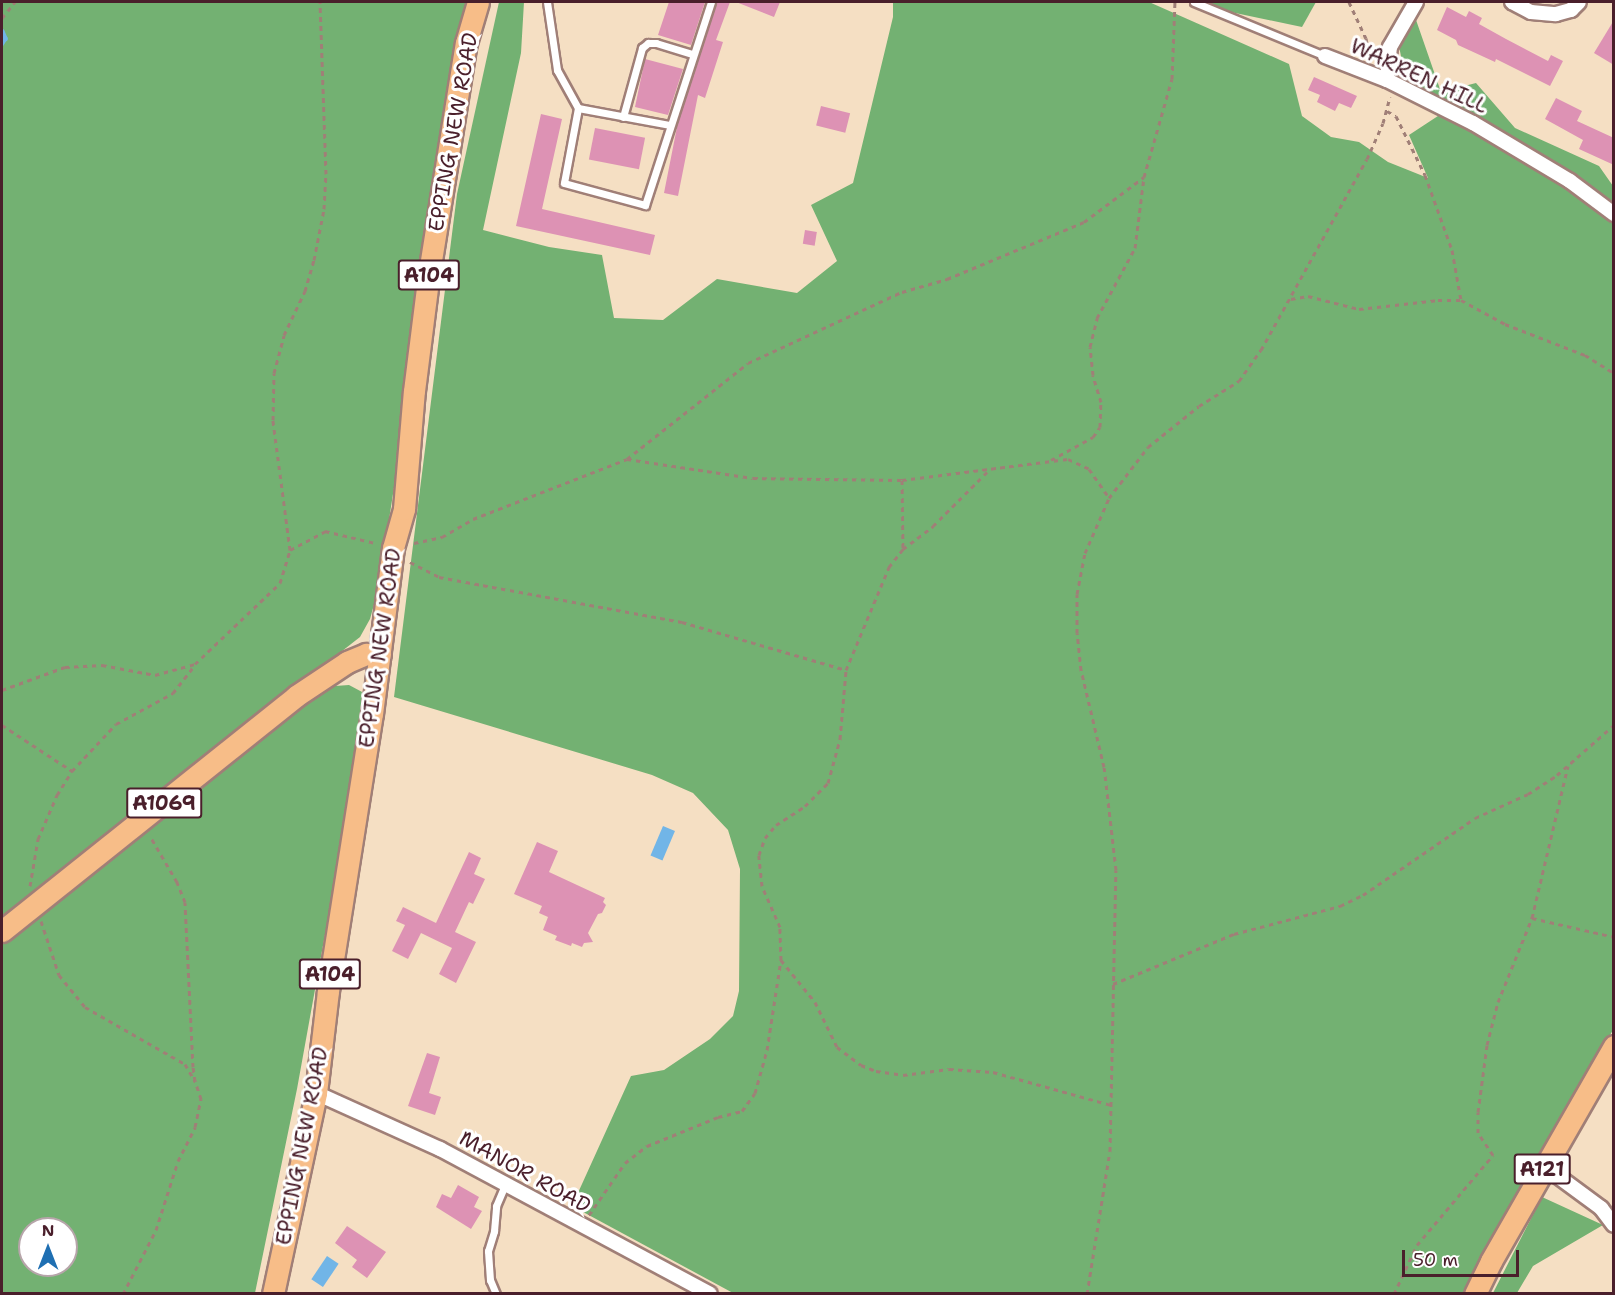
<!DOCTYPE html>
<style>
body{margin:0}
#map{position:relative;width:1615px;height:1295px;overflow:hidden;background:#f5dfc3;font-family:"Shantell Sans",sans-serif}
div>[style]{position:absolute}
[style*='--x']{left:calc(var(--x)*1px);top:calc(var(--y)*1px);width:calc(var(--w)*1px);rotate:calc(var(--a)*1deg)}
.forest>*{inset:0;background:#73b172}
.water>*{inset:0;background:#71b5e7;transform-origin:0 0}
.stream>*{height:4.5px;margin:-2.25px;padding:0 2.25px;transform-origin:2.25px;border-radius:2.25px;background:#71b5e7}
.building>*{inset:0;background:#dd92b4;transform-origin:0 0}
.path>*{height:3px;margin-top:-1.5px;transform-origin:0;background:repeating-linear-gradient(90deg,#a07f77 0 4.5px,transparent 0 9px)}
.roads{filter:drop-shadow(2px 0 #a07f77) drop-shadow(-2px 0 #a07f77) drop-shadow(0 2px #a07f77) drop-shadow(0 -2px #a07f77)}
.service>*{height:7px;margin:-3.5px;padding:0 3.5px;transform-origin:3.5px;border-radius:3.5px;background:#fff}
.minor>*{height:14px;margin:-7px;padding:0 7px;transform-origin:7px;border-radius:7px;background:#fff}
.primary>*{height:21px;margin:-10.5px;padding:0 10.5px;transform-origin:10.5px;border-radius:10.5px;background:#f7bd88}
span{translate:-50% -50%;white-space:nowrap;text-align:center;line-height:1.15;-webkit-text-stroke:6px #fff;paint-order:stroke}
.shield-label span{padding:2px 4px;background:#fff;border:2px solid;border-radius:4px;-webkit-text-stroke-width:0}
.shield-label{font-size:20px;color:#4a1f2b;font-weight:700}
.street-label{font-size:21px;color:#4a1f2b}
.frame{position:absolute;inset:0;border:3px solid #4a1f2b;pointer-events:none}
.north{position:absolute;left:18px;top:1217px;width:60px;height:60px;box-sizing:border-box;background:#fff;border:2px solid #b7a5aa;border-radius:50%;rotate:0deg;font-size:16px;font-weight:700;line-height:24px;text-align:center;color:#4a1f2b}
.north::after{content:'';display:block;margin:auto;width:21px;height:27px;background:#1f6fb2;clip-path:polygon(50% 0,100% 100%,50% 72%,0 100%)}
.scale{position:absolute;left:1402px;top:1250px;width:117px;height:27px;box-sizing:border-box;border:3px solid #4a1f2b;border-top:0;padding-left:8px;font-size:18px;line-height:21px;white-space:nowrap;color:#4a1f2b;-webkit-text-stroke:4px #fff;paint-order:stroke}
</style>
<div id="map">
<div class="forest">
<div style="clip-path:polygon(2px 2px,466px 2px,433px 188px,403px 430px,378px 590px,370px 619px,360px 637px,2px 917px)"></div>
<div style="clip-path:polygon(499px 2px,524px 2px,521px 53px,483px 230px,549px 247px,602px 255px,614px 318px,663px 320px,717px 279px,797px 293px,837px 261px,811px 205px,853px 183px,893px 17px,893px 2px,1149px 2px,1289px 64px,1302px 116px,1331px 137px,1359px 142px,1388px 162px,1428px 178px,1409px 135px,1441px 114px,1408px 92px,1399px 46px,1415px 17px,1441px 92px,1476px 83px,1515px 128px,1599px 166px,1613px 186px,1613px 1030px,1569px 1104px,1467px 1293px,733px 1293px,572px 1206px,631px 1076px,664px 1070px,710px 1039px,733px 1016px,739px 991px,740px 869px,728px 830px,693px 793px,652px 775px,394px 697px,457px 194px)"></div>
<div style="clip-path:polygon(1201px 2px,1316px 2px,1302px 27px,1221px 10px)"></div>
<div style="clip-path:polygon(evenodd,349px 685px,364px 693px,366px 708px,297px 1089px,255px 1293px,2px 1294px,2px 941px,318px 693px,335px 686px,349px 685px,30px 1229px,66px 1229px,66px 1265px,30px 1265px,30px 1229px)"></div>
<div style="clip-path:polygon(1542px 1197px,1603px 1225px,1533px 1266px,1517px 1293px,1493px 1293px)"></div>
</div>
<div class="water">
<div style="left:663px;top:826px;width:13px;height:32px;rotate:23deg"></div>
<div style="left:327px;top:1256px;width:14px;height:28px;rotate:34deg"></div>
</div>
<div class="stream">
<div style="--x:2;--y:31;--w:8;--a:67"></div>
<div style="--x:5;--y:38;--w:6;--a:121"></div>
</div>
<div class="building">
<div style="clip-path:polygon(669px 2px,705px 2px,691px 45px,658px 35px)"></div>
<div style="clip-path:polygon(717px 2px,730px 2px,716px 40px,723px 42px,705px 98px,698px 95px,678px 196px,664px 193px,678px 122px)"></div>
<div style="clip-path:polygon(736px 2px,780px 2px,774px 17px)"></div>
<div style="clip-path:polygon(1447px 7px,1466px 17px,1469px 11px,1482px 18px,1479px 24px,1506px 39px,1548px 61px,1551px 55px,1563px 61px,1550px 86px,1496px 59px,1495px 62px,1458px 45px,1456px 40px,1437px 30px)"></div>
<div style="clip-path:polygon(1614px 20px,1614px 65px,1594px 53px)"></div>
<div style="clip-path:polygon(645px 59px,683px 69px,668px 115px,635px 107px)"></div>
<div style="clip-path:polygon(1314px 77px,1357px 96px,1351px 108px,1339px 103px,1335px 111px,1317px 102px,1320px 95px,1308px 90px)"></div>
<div style="clip-path:polygon(1556px 98px,1582px 111px,1577px 121px,1614px 138px,1614px 165px,1579px 149px,1583px 140px,1545px 119px)"></div>
<div style="left:821px;top:106px;width:30px;height:20px;rotate:14deg"></div>
<div style="clip-path:polygon(541px 114px,562px 119px,542px 209px,655px 235px,650px 255px,516px 226px)"></div>
<div style="left:595px;top:128px;width:51px;height:32px;rotate:11deg"></div>
<div style="left:805px;top:230px;width:12px;height:14px;rotate:9deg"></div>
<div style="clip-path:polygon(537px 842px,558px 851px,549px 872px,605px 898px,603px 902px,606px 905px,602px 913px,598px 914px,588px 933px,593px 942px,584px 943px,582px 947px,572px 943px,571px 946px,555px 940px,557px 936px,543px 930px,548px 917px,539px 913px,542px 906px,514px 894px)"></div>
<div style="clip-path:polygon(469px 852px,481px 858px,474px 874px,485px 879px,473px 904px,469px 902px,455px 932px,476px 942px,456px 983px,439px 974px,452px 948px,421px 933px,408px 959px,392px 951px,405px 925px,396px 921px,403px 907px,436px 923px)"></div>
<div style="clip-path:polygon(427px 1053px,440px 1057px,429px 1093px,441px 1097px,435px 1115px,408px 1106px)"></div>
<div style="clip-path:polygon(458px 1185px,479px 1197px,474px 1207px,482px 1211px,471px 1229px,436px 1207px,442px 1194px,451px 1198px)"></div>
<div style="clip-path:polygon(347px 1226px,386px 1252px,367px 1278px,352px 1267px,357px 1260px,335px 1243px)"></div>
</div>
<div class="path">
<div style="--x:1349;--y:2;--w:40;--a:65"></div>
<div style="--x:1366;--y:38;--w:20;--a:79"></div>
<div style="--x:2;--y:18;--w:21;--a:-51"></div>
<div style="--x:1387;--y:111;--w:10;--a:29"></div>
<div style="--x:1396;--y:116;--w:66;--a:63.8"></div>
<div style="--x:1425;--y:175;--w:80;--a:70.2"></div>
<div style="--x:1452;--y:250;--w:51;--a:79.8"></div>
<div style="--x:1291;--y:299;--w:17;--a:-10"></div>
<div style="--x:1308;--y:296;--w:53;--a:14.3"></div>
<div style="--x:1359;--y:309;--w:80;--a:-6.5"></div>
<div style="--x:1438;--y:300;--w:23;--a:0"></div>
<div style="--x:1461;--y:300;--w:50;--a:28.6"></div>
<div style="--x:1505;--y:324;--w:86;--a:21.2"></div>
<div style="--x:1585;--y:355;--w:34;--a:32"></div>
<div style="--x:627;--y:459;--w:154;--a:-38.4"></div>
<div style="--x:748;--y:363;--w:170;--a:-24.8"></div>
<div style="--x:902;--y:292;--w:47;--a:-16.1"></div>
<div style="--x:947;--y:279;--w:148;--a:-22.6"></div>
<div style="--x:1084;--y:222;--w:75;--a:-36.9"></div>
<div style="--x:1051;--y:460;--w:48;--a:-28.7"></div>
<div style="--x:1093;--y:437;--w:12;--a:-55"></div>
<div style="--x:1100;--y:427;--w:25;--a:-88"></div>
<div style="--x:1101;--y:402;--w:28;--a:-107"></div>
<div style="--x:1093;--y:375;--w:28;--a:-96"></div>
<div style="--x:1090;--y:347;--w:30;--a:-76"></div>
<div style="--x:1097;--y:318;--w:80;--a:-61.5"></div>
<div style="--x:1135;--y:248;--w:72;--a:-82.8"></div>
<div style="--x:1144;--y:177;--w:102;--a:-74.1"></div>
<div style="--x:1172;--y:79;--w:77;--a:-87.8"></div>
<div style="--x:902;--y:480;--w:69;--a:89.2"></div>
<div style="--x:414;--y:543;--w:29;--a:-12"></div>
<div style="--x:442;--y:537;--w:36;--a:-30"></div>
<div style="--x:473;--y:519;--w:165;--a:-21.3"></div>
<div style="--x:627;--y:459;--w:127;--a:8.6"></div>
<div style="--x:753;--y:478;--w:149;--a:0.8"></div>
<div style="--x:902;--y:480;--w:167;--a:-7.2"></div>
<div style="--x:1068;--y:459;--w:23;--a:25"></div>
<div style="--x:1089;--y:469;--w:35;--a:55"></div>
<div style="--x:290;--y:550;--w:40;--a:-28"></div>
<div style="--x:325;--y:531;--w:51;--a:13.5"></div>
<div style="--x:410;--y:562;--w:33;--a:27"></div>
<div style="--x:439;--y:577;--w:247;--a:10.5"></div>
<div style="--x:682;--y:622;--w:171;--a:16.3"></div>
<div style="--x:2;--y:690;--w:67;--a:-20.1"></div>
<div style="--x:65;--y:667;--w:37;--a:-3"></div>
<div style="--x:102;--y:665;--w:54;--a:10.7"></div>
<div style="--x:155;--y:675;--w:41;--a:-15.4"></div>
<div style="--x:195;--y:664;--w:117;--a:-43.6"></div>
<div style="--x:280;--y:583;--w:34;--a:-73"></div>
<div style="--x:290;--y:550;--w:131;--a:-97.5"></div>
<div style="--x:273;--y:420;--w:47;--a:-88.8"></div>
<div style="--x:274;--y:373;--w:39;--a:-75"></div>
<div style="--x:284;--y:335;--w:49;--a:-64.5"></div>
<div style="--x:305;--y:291;--w:32;--a:-74"></div>
<div style="--x:314;--y:260;--w:52;--a:-78.9"></div>
<div style="--x:324;--y:209;--w:35;--a:-87"></div>
<div style="--x:326;--y:174;--w:172;--a:-92"></div>
<div style="--x:2;--y:725;--w:84;--a:33.3"></div>
<div style="--x:30;--y:886;--w:48;--a:-80.3"></div>
<div style="--x:38;--y:839;--w:48;--a:-66.6"></div>
<div style="--x:57;--y:795;--w:28;--a:-58"></div>
<div style="--x:72;--y:771;--w:64;--a:-46.9"></div>
<div style="--x:116;--y:724;--w:65;--a:-28.5"></div>
<div style="--x:173;--y:693;--w:34;--a:-52"></div>
<div style="--x:1532;--y:918;--w:84;--a:13"></div>
<div style="--x:41;--y:921;--w:57;--a:71.6"></div>
<div style="--x:59;--y:975;--w:41;--a:50.9"></div>
<div style="--x:85;--y:1007;--w:115;--a:29.7"></div>
<div style="--x:185;--y:1064;--w:20;--a:60"></div>
<div style="--x:781;--y:960;--w:54;--a:51"></div>
<div style="--x:815;--y:1002;--w:50;--a:63.9"></div>
<div style="--x:837;--y:1047;--w:30;--a:37"></div>
<div style="--x:861;--y:1065;--w:16;--a:22"></div>
<div style="--x:876;--y:1071;--w:27;--a:8"></div>
<div style="--x:903;--y:1075;--w:46;--a:-7.4"></div>
<div style="--x:949;--y:1069;--w:44;--a:3.9"></div>
<div style="--x:993;--y:1072;--w:123;--a:15.6"></div>
<div style="--x:1113;--y:984;--w:131;--a:-22.5"></div>
<div style="--x:1234;--y:934;--w:110;--a:-14.8"></div>
<div style="--x:1340;--y:906;--w:25;--a:-26"></div>
<div style="--x:1363;--y:895;--w:136;--a:-34.5"></div>
<div style="--x:1475;--y:818;--w:58;--a:-24.4"></div>
<div style="--x:1528;--y:794;--w:35;--a:-33"></div>
<div style="--x:1557;--y:775;--w:76;--a:-41.3"></div>
<div style="--x:589;--y:1215;--w:63;--a:-55.3"></div>
<div style="--x:625;--y:1163;--w:28;--a:-38"></div>
<div style="--x:647;--y:1146;--w:77;--a:-22.2"></div>
<div style="--x:718;--y:1117;--w:25;--a:-14"></div>
<div style="--x:742;--y:1111;--w:22;--a:-54"></div>
<div style="--x:755;--y:1093;--w:45;--a:-74.4"></div>
<div style="--x:767;--y:1050;--w:91;--a:-81.2"></div>
<div style="--x:781;--y:960;--w:33;--a:-92"></div>
<div style="--x:780;--y:927;--w:45;--a:-113.7"></div>
<div style="--x:762;--y:886;--w:31;--a:-96"></div>
<div style="--x:759;--y:855;--w:18;--a:-71"></div>
<div style="--x:765;--y:838;--w:17;--a:-50"></div>
<div style="--x:776;--y:825;--w:35;--a:-33"></div>
<div style="--x:805;--y:806;--w:33;--a:-45"></div>
<div style="--x:828;--y:783;--w:46;--a:-74.7"></div>
<div style="--x:840;--y:739;--w:69;--a:-85"></div>
<div style="--x:846;--y:670;--w:112;--a:-67.3"></div>
<div style="--x:889;--y:567;--w:23;--a:-52"></div>
<div style="--x:903;--y:549;--w:38;--a:-37"></div>
<div style="--x:933;--y:526;--w:81;--a:-45"></div>
<div style="--x:123;--y:1294;--w:72;--a:-62.7"></div>
<div style="--x:156;--y:1230;--w:72;--a:-72.3"></div>
<div style="--x:178;--y:1161;--w:38;--a:-63"></div>
<div style="--x:195;--y:1127;--w:29;--a:-78"></div>
<div style="--x:201;--y:1099;--w:19;--a:-108"></div>
<div style="--x:195;--y:1081;--w:14;--a:-98"></div>
<div style="--x:193;--y:1067;--w:165;--a:-92.8"></div>
<div style="--x:185;--y:902;--w:22;--a:-112"></div>
<div style="--x:177;--y:882;--w:53;--a:-120.4"></div>
<div style="--x:1087;--y:1294;--w:145;--a:-80.9"></div>
<div style="--x:1110;--y:1151;--w:281;--a:-88.8"></div>
<div style="--x:1116;--y:870;--w:104;--a:-96.6"></div>
<div style="--x:1104;--y:767;--w:100;--a:-103.3"></div>
<div style="--x:1081;--y:670;--w:37;--a:-96"></div>
<div style="--x:1077;--y:633;--w:39;--a:-90"></div>
<div style="--x:1077;--y:594;--w:42;--a:-79"></div>
<div style="--x:1085;--y:553;--w:60;--a:-66.4"></div>
<div style="--x:1109;--y:498;--w:64;--a:-52.6"></div>
<div style="--x:1148;--y:447;--w:65;--a:-38.8"></div>
<div style="--x:1199;--y:406;--w:47;--a:-32"></div>
<div style="--x:1239;--y:381;--w:38;--a:-55"></div>
<div style="--x:1261;--y:350;--w:218;--a:-61"></div>
<div style="--x:1367;--y:159;--w:39;--a:-66"></div>
<div style="--x:1383;--y:123;--w:27;--a:-75"></div>
<div style="--x:1394;--y:1294;--w:54;--a:-64.9"></div>
<div style="--x:1417;--y:1245;--w:118;--a:-49.8"></div>
<div style="--x:1493;--y:1155;--w:27;--a:-124"></div>
<div style="--x:1478;--y:1133;--w:21;--a:-90"></div>
<div style="--x:1478;--y:1112;--w:68;--a:-82.3"></div>
<div style="--x:1487;--y:1045;--w:44;--a:-75.7"></div>
<div style="--x:1498;--y:1002;--w:91;--a:-68"></div>
<div style="--x:1532;--y:918;--w:156;--a:-76.7"></div>
</div>
<div class="roads">
<div class="service">
<div style="--x:547;--y:2;--w:69;--a:81.6"></div>
<div style="--x:557;--y:70;--w:43;--a:61.1"></div>
<div style="--x:578;--y:108;--w:76;--a:100.6"></div>
<div style="--x:564;--y:183;--w:84;--a:15.2"></div>
<div style="--x:645;--y:205;--w:213;--a:-72"></div>
<div style="--x:1194;--y:2;--w:142;--a:22.4"></div>
<div style="--x:578;--y:108;--w:94;--a:10.5"></div>
<div style="--x:623;--y:117;--w:72;--a:-74.6"></div>
<div style="--x:642;--y:48;--w:8;--a:-40"></div>
<div style="--x:648;--y:43;--w:8;--a:0"></div>
<div style="--x:656;--y:43;--w:39;--a:17"></div>
<div style="--x:496;--y:1294;--w:15;--a:-113"></div>
<div style="--x:490;--y:1280;--w:29;--a:-94"></div>
<div style="--x:488;--y:1251;--w:21;--a:-73"></div>
<div style="--x:494;--y:1231;--w:25;--a:-85"></div>
<div style="--x:496;--y:1206;--w:23;--a:-67"></div>
</div>
<div class="minor">
<div style="--x:1512;--y:2;--w:21;--a:28"></div>
<div style="--x:1531;--y:12;--w:25;--a:5"></div>
<div style="--x:1556;--y:14;--w:16;--a:-15"></div>
<div style="--x:1571;--y:10;--w:11;--a:-45"></div>
<div style="--x:1325;--y:56;--w:66;--a:21.2"></div>
<div style="--x:1387;--y:80;--w:96;--a:26.6"></div>
<div style="--x:1473;--y:123;--w:113;--a:30.9"></div>
<div style="--x:1570;--y:181;--w:55;--a:36.9"></div>
<div style="--x:1387;--y:80;--w:33;--a:-85"></div>
<div style="--x:1390;--y:47;--w:52;--a:-60"></div>
<div style="--x:316;--y:1093;--w:136;--a:24.3"></div>
<div style="--x:440;--y:1149;--w:306;--a:28.2"></div>
<div style="--x:1544;--y:1166;--w:71;--a:36.4"></div>
<div style="--x:1601;--y:1208;--w:21;--a:53"></div>
</div>
<div class="primary">
<div style="--x:2;--y:931;--w:376;--a:-38.6"></div>
<div style="--x:296;--y:696;--w:61;--a:-33.7"></div>
<div style="--x:347;--y:662;--w:21;--a:-23"></div>
<div style="--x:366;--y:654;--w:14;--a:0"></div>
<div style="--x:273;--y:1294;--w:206;--a:-77.9"></div>
<div style="--x:316;--y:1093;--w:103;--a:-83.3"></div>
<div style="--x:328;--y:991;--w:280;--a:-81"></div>
<div style="--x:372;--y:714;--w:167;--a:-82.8"></div>
<div style="--x:393;--y:548;--w:41;--a:-74.2"></div>
<div style="--x:404;--y:509;--w:118;--a:-85.2"></div>
<div style="--x:414;--y:391;--w:119;--a:-82.8"></div>
<div style="--x:429;--y:273;--w:233;--a:-80.9"></div>
<div style="--x:466;--y:43;--w:43;--a:-73.7"></div>
<div style="--x:1475;--y:1294;--w:37;--a:-64"></div>
<div style="--x:1491;--y:1261;--w:248;--a:-60.2"></div>
</div>
</div>
<div class="shield-label">
<span style="left:429px;top:275px">A104</span>
<span style="left:164px;top:803px">A1069</span>
<span style="left:330px;top:974px">A104</span>
<span style="left:1542px;top:1169px">A121</span>
</div>
<div class="street-label">
<span style="left:1419px;top:76px;rotate:25deg">WARREN HILL</span>
<span style="left:453px;top:132px;rotate:-80deg">EPPING NEW ROAD</span>
<span style="left:380px;top:648px;rotate:-82deg">EPPING NEW ROAD</span>
<span style="left:302px;top:1146px;rotate:-79deg">EPPING NEW ROAD</span>
<span style="left:525px;top:1172px;rotate:29deg">MANOR ROAD</span>
</div>
<div class="frame"></div>
<div class="north">N</div>
<div class="scale">50 m</div>
</div>
